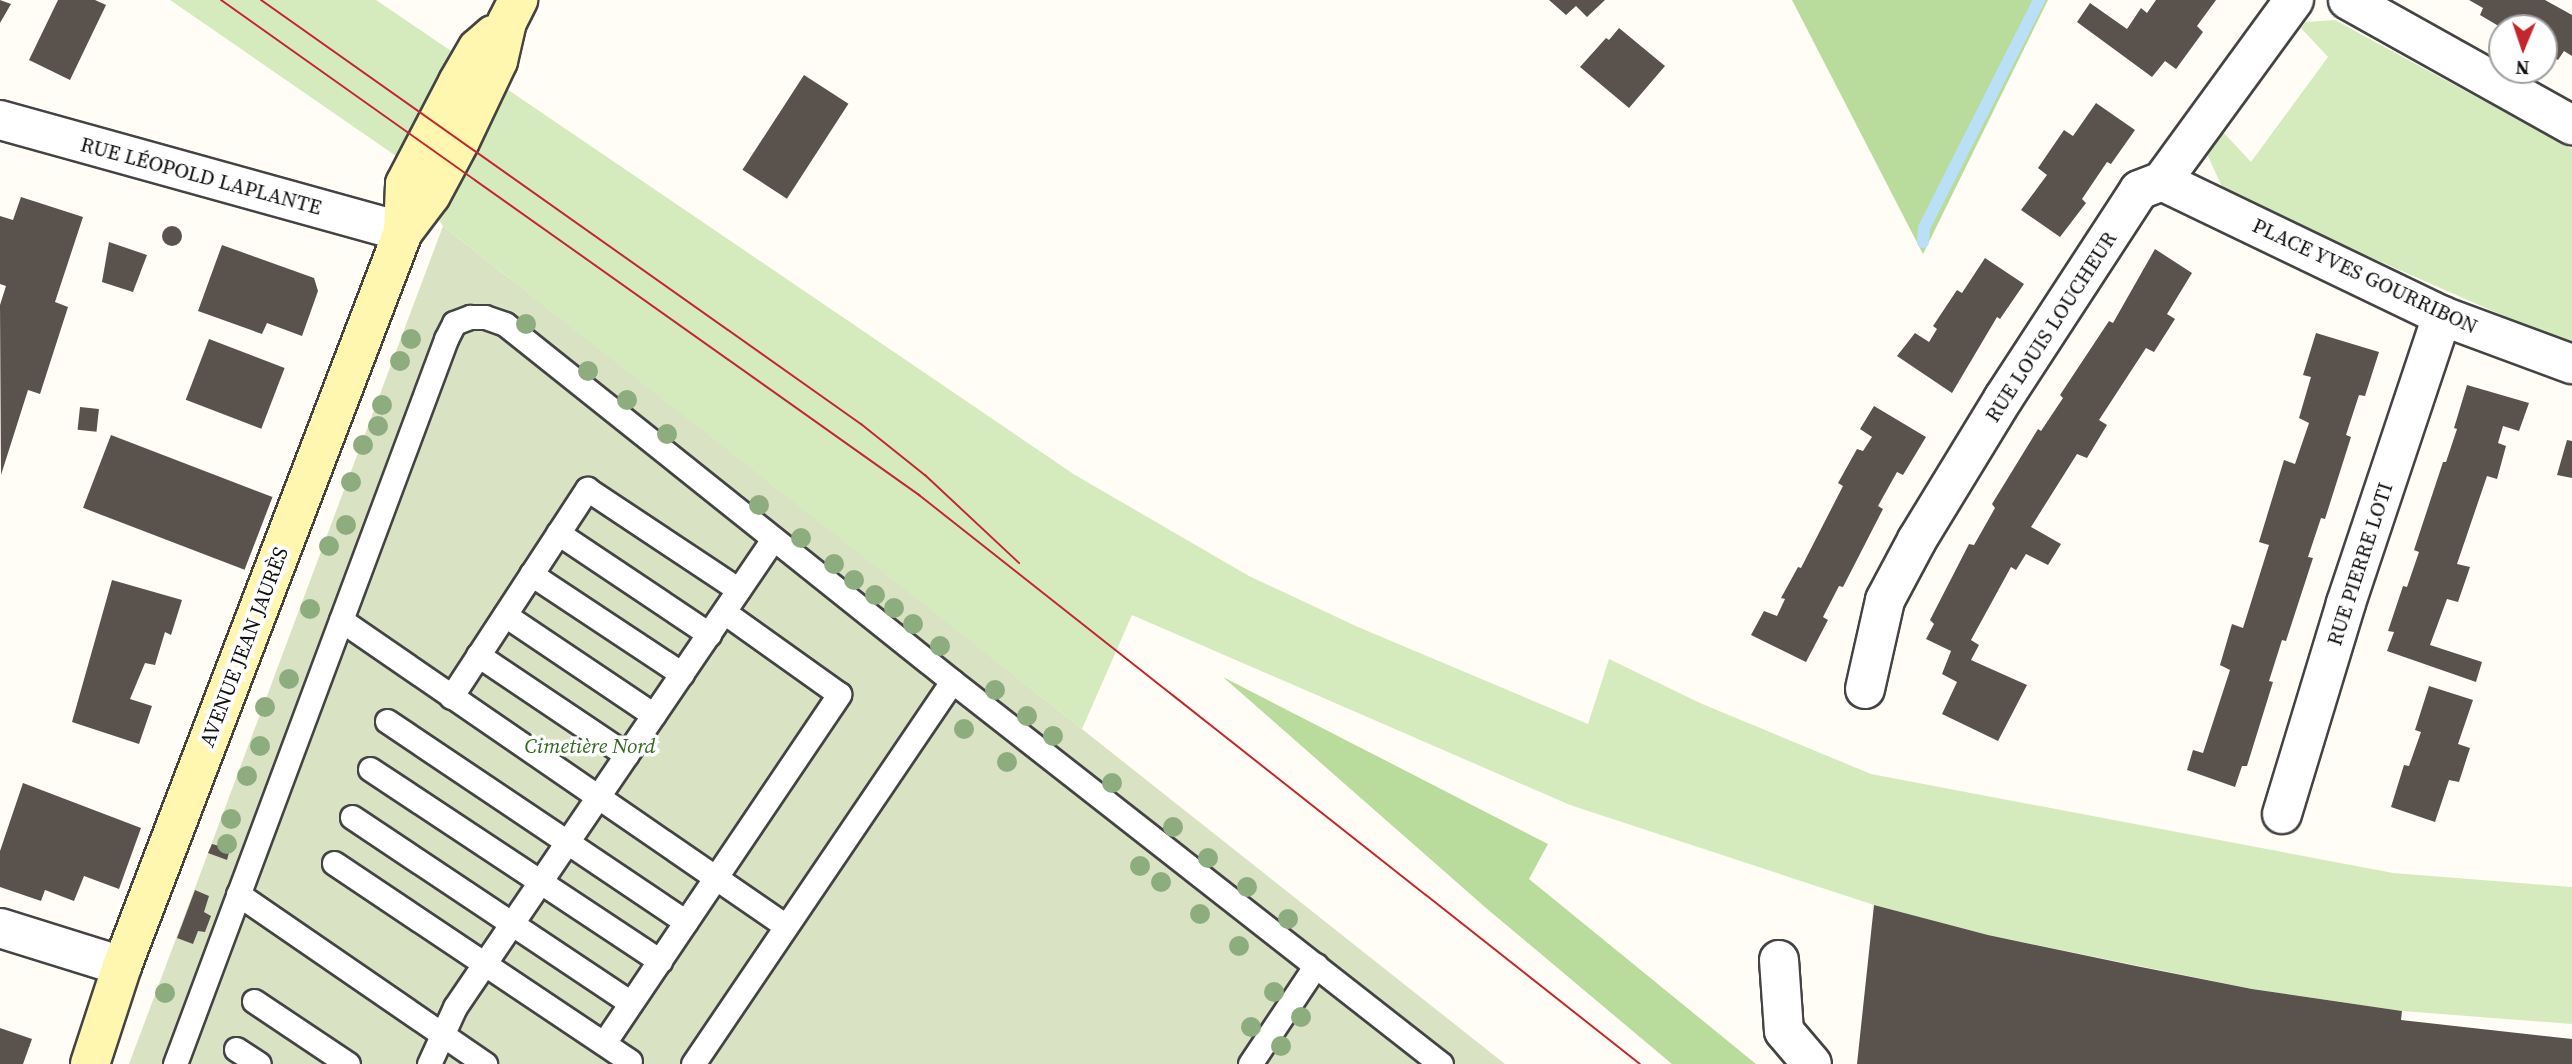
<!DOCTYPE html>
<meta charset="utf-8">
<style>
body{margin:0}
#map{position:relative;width:2572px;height:1064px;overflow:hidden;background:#fffdf5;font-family:"Source Serif 4",serif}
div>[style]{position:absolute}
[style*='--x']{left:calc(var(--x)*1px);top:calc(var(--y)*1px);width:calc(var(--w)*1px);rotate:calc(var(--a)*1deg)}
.green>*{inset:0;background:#d5ebbd}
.forest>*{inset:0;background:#b9dc9c}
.cemetery>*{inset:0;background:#d9e3c4}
.stream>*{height:12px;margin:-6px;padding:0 6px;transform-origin:6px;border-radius:6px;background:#b9e0f7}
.building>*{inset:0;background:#5a524d;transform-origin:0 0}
.round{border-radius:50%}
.roads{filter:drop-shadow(2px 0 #444) drop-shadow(-2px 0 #444) drop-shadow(0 2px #444) drop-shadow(0 -2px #444)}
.lane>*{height:23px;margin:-11.5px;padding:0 11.5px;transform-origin:11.5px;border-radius:11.5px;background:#fff}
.street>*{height:38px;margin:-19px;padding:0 19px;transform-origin:19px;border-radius:19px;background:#fff}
.secondary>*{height:38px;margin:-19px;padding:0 19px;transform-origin:19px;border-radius:19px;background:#fff6b0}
.tram>*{height:2px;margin:-1px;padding:0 1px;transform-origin:1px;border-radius:1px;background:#c4262e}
.trees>*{width:20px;height:20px;margin:-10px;border-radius:50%;background:#8dad7f}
span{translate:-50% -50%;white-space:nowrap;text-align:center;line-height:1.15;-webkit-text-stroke:7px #fff;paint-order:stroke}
.street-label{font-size:21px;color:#111}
.park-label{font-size:21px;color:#2f6b1f;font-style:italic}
.north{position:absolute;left:2488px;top:14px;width:70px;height:70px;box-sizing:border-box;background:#fff;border:2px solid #a0a0a0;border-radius:50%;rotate:182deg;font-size:19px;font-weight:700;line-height:28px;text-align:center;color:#111}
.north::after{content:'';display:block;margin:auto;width:24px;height:32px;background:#c4262e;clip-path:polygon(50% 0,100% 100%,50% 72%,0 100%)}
</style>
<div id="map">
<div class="green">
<div style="clip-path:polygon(170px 0,376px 0,1075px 475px,1249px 576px,1358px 627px,1588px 724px,1609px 659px,1700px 703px,1871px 774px,2393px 873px,2572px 887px,2572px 1024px,2402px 1011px,2252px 989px,1988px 935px,1874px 905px,1570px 805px,1132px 615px,1082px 729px,443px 226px,396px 156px)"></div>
<div style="clip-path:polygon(2335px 20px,2572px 149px,2572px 346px,2225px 193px,2206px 152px,2224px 133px,2251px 162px,2328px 57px,2301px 28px,2306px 22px)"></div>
</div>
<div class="forest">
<div style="clip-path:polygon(1792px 0,2048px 0,1923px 254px)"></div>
<div style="clip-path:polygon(1223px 677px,1548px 844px,1529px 879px,1756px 1064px,1672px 1064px,1486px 908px)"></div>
</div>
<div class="cemetery">
<div style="clip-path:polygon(443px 226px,957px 630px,1505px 1064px,129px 1064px)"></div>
</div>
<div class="stream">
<div style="--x:1923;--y:242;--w:14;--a:-86"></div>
<div style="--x:1924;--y:228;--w:255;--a:-63.2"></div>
</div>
<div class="building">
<div style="clip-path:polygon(0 0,11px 4px,0 23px)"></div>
<div style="clip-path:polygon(58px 0,95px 0,106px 5px,70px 80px,29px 60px)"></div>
<div style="clip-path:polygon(1549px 0,1605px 0,1587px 17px,1576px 6px,1566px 15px)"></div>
<div style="clip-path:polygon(2156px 0,2216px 0,2197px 26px,2203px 32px,2176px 69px,2165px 61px,2152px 77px,2077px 22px,2090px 3px,2127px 29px,2141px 8px,2147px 13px)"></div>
<div style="clip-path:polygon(2469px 0,2545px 0,2572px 15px,2572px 56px,2564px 51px,2558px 60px,2544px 52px,2544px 28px,2502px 28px,2480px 15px,2483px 8px)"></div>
<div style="clip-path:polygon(1619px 28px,1665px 66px,1629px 108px,1580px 67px,1606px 38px,1609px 40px)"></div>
<div style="left:804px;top:75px;width:53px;height:113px;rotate:33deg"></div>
<div style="clip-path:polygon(2096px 103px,2135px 130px,2111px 164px,2107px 162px,2082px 199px,2086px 203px,2060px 237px,2021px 210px,2047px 175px,2038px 168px,2064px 130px,2073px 136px)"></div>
<div style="clip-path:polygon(21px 197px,83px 217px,55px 302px,68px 307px,40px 394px,28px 390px,1px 475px,0 305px,6px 286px,0 284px,0 216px,13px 220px)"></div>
<div class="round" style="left:162px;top:226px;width:20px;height:20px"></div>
<div style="clip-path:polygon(109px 242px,147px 255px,133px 292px,102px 282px)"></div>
<div style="clip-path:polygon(222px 245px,314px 278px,318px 291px,302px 336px,267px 323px,262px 334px,198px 311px)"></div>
<div style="clip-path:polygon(2155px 249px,2192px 273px,2167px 314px,2175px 319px,2154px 352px,2146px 348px,2099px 420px,2107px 425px,2087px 458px,2077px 454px,2031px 527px,2061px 544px,2048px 565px,2026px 554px,2016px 570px,2011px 567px,1971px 640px,1979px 645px,1971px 660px,2027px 685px,1998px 741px,1942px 714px,1957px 682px,1942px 674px,1951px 651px,1926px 639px,1934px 624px,1930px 620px,1969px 544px,1974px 545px,1995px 508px,1992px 504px,2038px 429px,2041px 431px,2063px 398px,2060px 395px,2109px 321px,2113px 323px)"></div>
<div style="clip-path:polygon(1985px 258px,2024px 284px,2000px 319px,1997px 317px,1952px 393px,1897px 356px,1915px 333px,1929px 342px,1937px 329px,1933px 326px,1957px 290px,1962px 293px)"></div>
<div style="clip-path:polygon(2316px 333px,2379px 352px,2365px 396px,2359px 395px,2346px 435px,2351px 437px,2325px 519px,2321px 518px,2308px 557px,2313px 558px,2286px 641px,2282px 640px,2269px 681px,2273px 682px,2247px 766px,2242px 766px,2235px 787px,2187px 770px,2193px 750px,2203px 753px,2230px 670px,2220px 665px,2232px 624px,2243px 628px,2269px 545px,2259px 542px,2284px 460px,2295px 464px,2309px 423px,2299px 418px,2311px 377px,2303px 375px)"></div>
<div style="left:209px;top:339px;width:81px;height:65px;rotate:21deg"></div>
<div style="clip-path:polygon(2467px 385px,2529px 403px,2519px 431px,2503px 426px,2498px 443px,2506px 446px,2497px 479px,2487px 476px,2457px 564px,2470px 567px,2458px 602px,2447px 599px,2430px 645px,2482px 662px,2476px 682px,2387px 651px,2394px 632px,2388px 631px,2403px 586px,2407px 587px,2419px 552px,2414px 550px,2443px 462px,2446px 462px,2457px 429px,2454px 428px)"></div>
<div style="clip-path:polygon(1874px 406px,1926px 437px,1903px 475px,1897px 472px,1878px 506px,1883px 509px,1843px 587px,1839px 586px,1823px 617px,1828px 620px,1806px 662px,1751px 635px,1764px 611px,1777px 616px,1785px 599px,1781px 598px,1798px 567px,1801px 568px,1843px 486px,1838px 483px,1857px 449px,1863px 451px,1872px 437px,1860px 429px)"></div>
<div style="left:80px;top:407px;width:19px;height:23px;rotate:6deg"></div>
<div style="left:111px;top:435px;width:173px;height:78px;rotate:21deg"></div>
<div style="clip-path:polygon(2567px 440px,2572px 441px,2572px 478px,2557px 475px)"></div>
<div style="clip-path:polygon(112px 580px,182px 600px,171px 635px,165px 632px,155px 665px,145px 663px,130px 699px,152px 706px,139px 744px,72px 722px)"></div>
<div style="clip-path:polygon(2429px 686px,2473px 700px,2458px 744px,2470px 748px,2459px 782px,2449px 780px,2435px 822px,2391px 807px,2404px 765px,2409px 766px,2421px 732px,2415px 730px)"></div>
<div style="clip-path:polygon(23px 783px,141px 828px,119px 889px,84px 876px,74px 901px,45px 890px,41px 901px,0 887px,0 851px)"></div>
<div style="clip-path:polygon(212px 844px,230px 849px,227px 860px,208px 853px)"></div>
<div style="clip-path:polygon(195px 890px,209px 896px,204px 912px,211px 916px,205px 932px,198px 931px,193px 944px,177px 938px)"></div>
<div style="clip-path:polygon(1874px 905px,1988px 935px,2136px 966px,2252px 989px,2402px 1011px,2401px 1020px,2572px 1039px,2572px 1064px,1857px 1064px)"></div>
<div style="clip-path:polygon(0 1028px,32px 1039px,23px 1064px,0 1064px)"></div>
</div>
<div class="roads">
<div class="lane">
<div style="--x:558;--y:533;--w:182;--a:33.8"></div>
<div style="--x:531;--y:574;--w:181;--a:33.5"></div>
<div style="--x:505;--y:615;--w:179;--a:33.9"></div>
<div style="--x:341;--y:620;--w:540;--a:34.51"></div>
<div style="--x:478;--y:655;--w:179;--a:33.9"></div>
<div style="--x:451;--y:697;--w:249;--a:-56.8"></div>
<div style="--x:587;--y:489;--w:182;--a:33.6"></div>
<div style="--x:387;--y:721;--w:360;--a:33.9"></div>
<div style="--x:370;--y:769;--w:348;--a:33.5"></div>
<div style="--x:352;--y:817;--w:335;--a:33.7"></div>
<div style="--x:334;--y:863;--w:356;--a:33.8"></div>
<div style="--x:238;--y:894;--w:300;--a:34.5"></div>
<div style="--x:254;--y:1001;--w:113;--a:33.8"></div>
<div style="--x:604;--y:1043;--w:421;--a:-56"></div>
<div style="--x:839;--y:694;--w:141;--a:-144.5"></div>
<div style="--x:236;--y:1049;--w:27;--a:33"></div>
<div style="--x:175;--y:1064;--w:774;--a:-69.5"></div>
<div style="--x:446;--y:339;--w:18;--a:-63"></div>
<div style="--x:454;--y:323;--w:17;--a:-21"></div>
<div style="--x:470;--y:317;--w:15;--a:0"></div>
<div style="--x:485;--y:317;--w:21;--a:19"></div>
<div style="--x:505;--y:324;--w:572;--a:38.61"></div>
<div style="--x:952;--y:681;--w:621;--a:38.07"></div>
<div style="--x:429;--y:1064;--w:63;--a:-65.5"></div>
<div style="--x:455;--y:1007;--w:566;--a:-55.8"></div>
<div style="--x:693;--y:1064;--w:462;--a:-55.9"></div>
<div style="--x:1250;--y:1064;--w:119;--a:-56.3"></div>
</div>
<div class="street">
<div style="--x:2348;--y:0;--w:257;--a:29.2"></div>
<div style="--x:0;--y:120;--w:418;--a:15.5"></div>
<div style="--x:2162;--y:181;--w:311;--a:25.7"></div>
<div style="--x:2442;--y:316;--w:139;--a:20.3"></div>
<div style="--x:1865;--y:689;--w:91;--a:-77.3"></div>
<div style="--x:1885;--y:600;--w:68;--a:-61.9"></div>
<div style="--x:1917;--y:540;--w:165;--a:-58.6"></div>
<div style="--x:2003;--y:399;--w:249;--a:-56.9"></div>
<div style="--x:2139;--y:190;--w:25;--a:-21"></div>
<div style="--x:2162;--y:181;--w:224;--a:-53.9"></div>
<div style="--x:2282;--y:814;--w:220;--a:-73.1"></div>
<div style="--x:2346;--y:603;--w:303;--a:-71.5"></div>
<div style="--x:0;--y:928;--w:128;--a:17.3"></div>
<div style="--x:1779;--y:960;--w:71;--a:86"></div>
<div style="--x:1784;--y:1031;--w:43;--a:49.7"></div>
</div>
<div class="secondary">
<div style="--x:403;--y:232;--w:48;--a:-87.6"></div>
<div style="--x:405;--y:184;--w:115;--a:-62.5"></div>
<div style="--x:458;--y:82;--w:39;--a:-60"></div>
<div style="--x:478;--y:48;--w:20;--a:-41"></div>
<div style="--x:90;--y:1064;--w:103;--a:-71.9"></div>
<div style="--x:122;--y:966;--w:786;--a:-69.05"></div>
<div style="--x:403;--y:232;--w:46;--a:-52.9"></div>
<div style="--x:431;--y:195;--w:61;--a:-61.8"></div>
<div style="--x:460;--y:141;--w:89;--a:-64.6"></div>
<div style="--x:498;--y:61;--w:40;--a:-77"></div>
<div style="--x:507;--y:22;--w:25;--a:-63"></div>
</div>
</div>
<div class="tram">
<div style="--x:221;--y:0;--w:856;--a:35.34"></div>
<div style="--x:919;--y:495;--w:918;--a:38.28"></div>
<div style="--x:261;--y:0;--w:735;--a:35.25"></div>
<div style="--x:861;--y:424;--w:82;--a:38.6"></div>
<div style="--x:925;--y:475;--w:129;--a:43.1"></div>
</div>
<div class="trees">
<div style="left:526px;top:324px"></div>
<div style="left:411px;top:339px"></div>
<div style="left:400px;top:361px"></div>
<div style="left:588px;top:371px"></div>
<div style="left:627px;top:400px"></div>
<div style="left:382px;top:405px"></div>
<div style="left:378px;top:426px"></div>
<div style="left:667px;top:434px"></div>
<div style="left:363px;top:445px"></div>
<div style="left:351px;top:482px"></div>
<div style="left:759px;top:505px"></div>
<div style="left:346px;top:525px"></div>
<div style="left:801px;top:538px"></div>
<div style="left:329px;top:546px"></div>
<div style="left:834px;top:564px"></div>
<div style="left:854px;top:580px"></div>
<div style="left:875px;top:595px"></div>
<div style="left:894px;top:608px"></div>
<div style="left:310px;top:609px"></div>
<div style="left:913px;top:624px"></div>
<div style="left:940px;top:646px"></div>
<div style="left:289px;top:679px"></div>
<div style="left:995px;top:690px"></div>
<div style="left:265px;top:707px"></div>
<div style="left:1027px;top:716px"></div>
<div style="left:964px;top:729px"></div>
<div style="left:1053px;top:736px"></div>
<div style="left:260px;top:746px"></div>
<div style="left:1007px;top:762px"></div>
<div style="left:247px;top:776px"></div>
<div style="left:1112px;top:783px"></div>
<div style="left:231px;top:819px"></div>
<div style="left:1173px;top:827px"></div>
<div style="left:227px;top:844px"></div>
<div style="left:1208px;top:858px"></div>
<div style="left:1140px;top:866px"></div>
<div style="left:1161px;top:882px"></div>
<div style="left:1247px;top:887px"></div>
<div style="left:1200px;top:914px"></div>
<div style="left:1288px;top:919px"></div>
<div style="left:1239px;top:946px"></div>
<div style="left:1274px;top:992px"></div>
<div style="left:165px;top:993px"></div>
<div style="left:1301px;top:1017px"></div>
<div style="left:1251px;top:1027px"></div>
<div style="left:1281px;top:1046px"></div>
</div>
<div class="street-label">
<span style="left:201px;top:176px;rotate:15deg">RUE LÉOPOLD LAPLANTE</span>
<span style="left:2365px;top:276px;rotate:25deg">PLACE YVES GOURRIBON</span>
<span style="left:2051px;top:327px;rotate:-57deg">RUE LOUIS LOUCHEUR</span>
<span style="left:2360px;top:564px;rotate:-72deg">RUE PIERRE LOTI</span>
<span style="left:244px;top:647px;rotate:-69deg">AVENUE JEAN JAURÈS</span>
</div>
<div class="park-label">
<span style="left:590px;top:746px">Cimetière Nord</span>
</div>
<div class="north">N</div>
</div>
